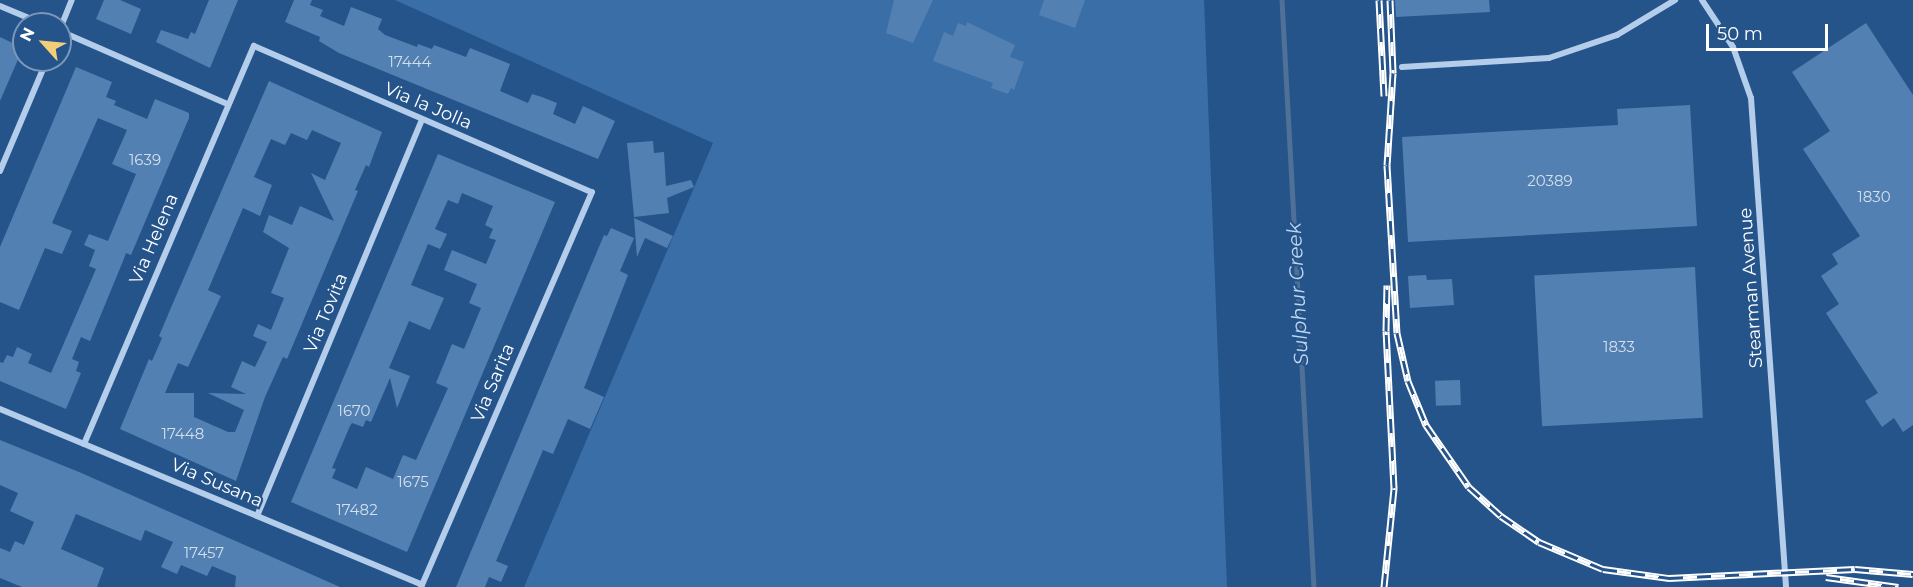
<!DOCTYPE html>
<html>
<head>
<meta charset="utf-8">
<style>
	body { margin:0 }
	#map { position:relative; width:1913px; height:587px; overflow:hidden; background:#25548b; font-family:Montserrat,sans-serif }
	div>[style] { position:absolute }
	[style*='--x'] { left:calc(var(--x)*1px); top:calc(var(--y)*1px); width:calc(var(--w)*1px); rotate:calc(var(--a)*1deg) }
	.green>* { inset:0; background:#3a6ea7 }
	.stream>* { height:4.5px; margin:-2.25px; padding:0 2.25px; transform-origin:2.25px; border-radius:2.25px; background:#4f7197 }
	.building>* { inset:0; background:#5280b3; transform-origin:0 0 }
	.street>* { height:6px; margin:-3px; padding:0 3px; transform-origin:3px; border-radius:3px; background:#b3cdea }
	.rail>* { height:7px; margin-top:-3.5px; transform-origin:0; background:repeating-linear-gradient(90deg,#25548b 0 14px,#fff 0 28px); box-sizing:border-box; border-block:2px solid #fff }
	span { translate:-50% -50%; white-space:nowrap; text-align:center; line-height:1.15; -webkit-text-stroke:4.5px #25548b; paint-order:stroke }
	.number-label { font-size:15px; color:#d4dfec }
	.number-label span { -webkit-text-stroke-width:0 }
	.street-label { font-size:18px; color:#fff }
	.water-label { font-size:20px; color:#bfd7f1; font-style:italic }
	.north { position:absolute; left:12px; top:12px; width:60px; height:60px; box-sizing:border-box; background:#25548b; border:2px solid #7c98b9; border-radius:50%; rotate:297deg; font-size:16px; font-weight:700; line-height:24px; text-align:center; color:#fff }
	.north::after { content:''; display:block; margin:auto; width:21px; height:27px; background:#f3cd78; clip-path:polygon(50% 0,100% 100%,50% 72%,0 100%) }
	.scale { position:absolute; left:1706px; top:24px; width:122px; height:27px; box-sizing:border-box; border:3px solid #fff; border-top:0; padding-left:8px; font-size:18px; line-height:21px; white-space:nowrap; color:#fff; -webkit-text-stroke:4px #25548b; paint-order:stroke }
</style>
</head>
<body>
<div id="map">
	<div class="green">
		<i style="clip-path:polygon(395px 0,1204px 0,1227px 587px,524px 587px,713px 143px)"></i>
	</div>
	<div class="stream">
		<i style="--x:1282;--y:0;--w:588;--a:86.88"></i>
	</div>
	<div class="building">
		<i style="clip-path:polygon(104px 0,120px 0,141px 9px,131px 34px,96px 19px)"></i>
		<i style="clip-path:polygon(209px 0,238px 0,210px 68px,156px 42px,161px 30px,188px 39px,191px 32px,195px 34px)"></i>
		<i style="clip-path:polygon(294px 0,312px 0,310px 5px,323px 10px,320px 16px,344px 26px,351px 7px,382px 19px,378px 29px,385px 35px,417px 47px,418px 44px,432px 49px,434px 45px,466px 57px,470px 48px,510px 64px,500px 91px,528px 103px,532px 94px,542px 97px,557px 103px,553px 114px,575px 124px,583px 106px,615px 121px,598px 159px,339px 53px,319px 41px,320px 37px,285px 22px)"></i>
		<i style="clip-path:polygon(894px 0,933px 0,913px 43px,886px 33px)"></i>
		<i style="clip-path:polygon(1044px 0,1085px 0,1075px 28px,1039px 15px)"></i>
		<i style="clip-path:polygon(1395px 0,1489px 0,1490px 12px,1396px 17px)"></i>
		<i style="clip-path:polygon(967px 22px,1015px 45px,1010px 57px,1024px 62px,1014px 90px,1011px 88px,1008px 94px,991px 88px,993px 83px,933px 61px,944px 32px,953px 36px,958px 23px,966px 26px)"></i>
		<i style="clip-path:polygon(1866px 23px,1913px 95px,1913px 425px,1903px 432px,1894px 418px,1882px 427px,1865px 401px,1878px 393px,1826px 313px,1839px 304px,1821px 276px,1838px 264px,1832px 254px,1860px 236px,1803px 149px,1830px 131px,1792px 72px)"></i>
		<i style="clip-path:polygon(0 37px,23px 48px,0 101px)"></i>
		<i style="clip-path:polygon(76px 67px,112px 82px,106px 97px,116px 101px,114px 105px,147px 119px,155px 99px,189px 113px,189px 118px,131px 255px,126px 253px,123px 261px,90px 341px,81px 337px,72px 359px,79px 362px,76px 371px,81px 373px,66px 409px,0 381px,0 362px,3px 363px,7px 355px,13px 357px,17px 347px,32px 354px,28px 363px,51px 373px,96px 269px,89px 266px,95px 250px,84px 245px,89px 234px,108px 241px,136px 174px,112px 164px,127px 130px,98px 118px,52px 223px,72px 231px,62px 254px,45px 248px,19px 310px,0 302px,0 247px)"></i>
		<i style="clip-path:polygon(evenodd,269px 81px,382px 132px,369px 167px,366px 165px,355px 190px,358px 191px,287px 359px,283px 357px,265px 397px,236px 481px,120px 429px,149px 359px,152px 361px,162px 338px,159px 336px,170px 310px,269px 81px,312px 130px,341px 143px,325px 180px,311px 173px,334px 221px,300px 206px,292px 225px,269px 215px,263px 232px,289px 248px,271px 293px,284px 298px,271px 330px,258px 324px,253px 336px,267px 342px,255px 367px,242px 361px,234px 380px,231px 387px,246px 394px,208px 393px,244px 410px,235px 432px,228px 432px,194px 417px,194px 393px,165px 393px,178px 363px,188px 367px,221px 296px,208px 290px,243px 208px,260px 216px,272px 185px,254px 177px,271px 139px,285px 145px,291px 133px,307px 140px,312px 130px)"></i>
		<i style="clip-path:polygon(1690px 105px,1697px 226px,1408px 242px,1402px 137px,1618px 125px,1617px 109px)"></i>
		<i style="clip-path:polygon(653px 141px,654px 153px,664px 152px,666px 186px,691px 180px,694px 187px,667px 198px,669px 213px,634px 217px,627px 143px)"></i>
		<i style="clip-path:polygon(evenodd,438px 154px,555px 202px,407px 552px,291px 502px,438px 154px,462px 193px,493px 206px,485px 225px,493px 229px,489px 238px,496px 240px,486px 264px,452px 250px,444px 270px,477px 284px,469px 303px,481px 308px,464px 349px,452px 344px,436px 383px,448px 388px,416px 460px,403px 455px,393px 479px,366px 467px,357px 489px,332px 478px,336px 469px,332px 468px,350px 426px,352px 423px,363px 427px,366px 420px,371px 422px,390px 378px,397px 408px,410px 376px,389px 368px,409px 321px,430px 330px,444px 298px,411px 285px,428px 244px,440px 249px,447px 234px,435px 229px,448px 200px,458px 204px,462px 193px)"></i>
		<i style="clip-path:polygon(634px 218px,673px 236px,667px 248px,645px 238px,637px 257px)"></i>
		<i style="clip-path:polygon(611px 228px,634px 238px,620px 271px,628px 275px,584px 388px,604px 397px,590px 429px,568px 419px,553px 454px,543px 450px,496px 561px,508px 566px,501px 582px,489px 577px,485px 587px,456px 587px,604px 235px,607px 236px)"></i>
		<i style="left:1695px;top:267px;width:151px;height:161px;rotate:87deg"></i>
		<i style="clip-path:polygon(1426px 275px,1427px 280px,1452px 279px,1454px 305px,1410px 308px,1408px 276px)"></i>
		<i style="left:1460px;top:380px;width:25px;height:25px;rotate:88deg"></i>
		<i style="clip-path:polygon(0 440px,79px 472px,340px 587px,235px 587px,236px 576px,212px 566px,207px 576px,181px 565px,177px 574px,161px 567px,173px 542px,145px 530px,141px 541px,76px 514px,61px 549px,104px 568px,97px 587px,22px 587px,0 578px,0 548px,10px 552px,15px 541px,24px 545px,34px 522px,10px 511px,18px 493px,0 485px)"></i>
	</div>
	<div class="street">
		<i style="--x:1702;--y:0;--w:56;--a:56.6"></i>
		<i style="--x:1733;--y:47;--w:54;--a:70.6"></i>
		<i style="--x:1751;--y:98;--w:490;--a:85.9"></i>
		<i style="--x:0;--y:6;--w:47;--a:22.7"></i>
		<i style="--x:60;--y:29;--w:31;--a:-68"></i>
		<i style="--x:60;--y:31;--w:182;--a:23.6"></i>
		<i style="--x:1402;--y:67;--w:147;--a:-3.5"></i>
		<i style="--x:1549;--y:58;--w:72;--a:-18.7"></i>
		<i style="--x:1617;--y:35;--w:68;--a:-31.1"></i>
		<i style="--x:0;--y:171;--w:121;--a:-67.1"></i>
		<i style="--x:0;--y:409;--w:457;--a:22.6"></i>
		<i style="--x:84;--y:444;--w:433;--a:-66.9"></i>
		<i style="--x:254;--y:46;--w:368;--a:23.4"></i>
		<i style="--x:592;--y:192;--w:430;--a:113.4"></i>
		<i style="--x:257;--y:516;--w:429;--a:-67.4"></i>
	</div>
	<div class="rail">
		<i style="--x:1379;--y:0;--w:96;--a:87"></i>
		<i style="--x:1390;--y:0;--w:73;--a:87.6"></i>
		<i style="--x:1393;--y:73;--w:92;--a:93.7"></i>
		<i style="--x:1387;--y:165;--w:168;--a:86.6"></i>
		<i style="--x:1397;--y:333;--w:49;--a:77.1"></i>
		<i style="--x:1408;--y:381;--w:48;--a:67.8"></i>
		<i style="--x:1426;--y:425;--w:75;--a:55.3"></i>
		<i style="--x:1469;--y:487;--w:43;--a:42.2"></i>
		<i style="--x:1501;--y:516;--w:46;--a:34.4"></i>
		<i style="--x:1539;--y:542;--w:69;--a:22.9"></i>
		<i style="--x:1603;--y:569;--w:67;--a:7.8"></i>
		<i style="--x:1669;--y:578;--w:186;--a:-2.8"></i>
		<i style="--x:1855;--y:569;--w:58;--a:4.9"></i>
		<i style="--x:1826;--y:577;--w:73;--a:7.9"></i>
		<i style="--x:1384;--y:587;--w:100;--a:-84.2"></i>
		<i style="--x:1394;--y:488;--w:157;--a:-92.9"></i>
		<i style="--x:1386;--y:331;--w:46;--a:-88.8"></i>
	</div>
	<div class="number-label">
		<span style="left:410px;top:62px">17444</span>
		<span style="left:145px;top:160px">1639</span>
		<span style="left:1550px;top:181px">20389</span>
		<span style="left:1874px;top:197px">1830</span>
		<span style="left:1619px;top:347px">1833</span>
		<span style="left:354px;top:411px">1670</span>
		<span style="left:183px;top:434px">17448</span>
		<span style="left:413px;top:482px">1675</span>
		<span style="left:357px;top:510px">17482</span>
		<span style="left:204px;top:553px">17457</span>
	</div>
	<div class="street-label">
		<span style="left:428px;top:106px;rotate:23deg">Via la Jolla</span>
		<span style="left:154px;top:239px;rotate:-67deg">Via Helena</span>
		<span style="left:1751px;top:288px;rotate:-94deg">Stearman Avenue</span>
		<span style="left:326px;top:313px;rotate:-67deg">Via Tovita</span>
		<span style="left:493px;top:383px;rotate:-67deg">Via Sarita</span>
		<span style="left:217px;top:483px;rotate:23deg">Via Susana</span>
	</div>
	<div class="water-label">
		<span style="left:1298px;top:294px;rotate:-93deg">Sulphur Creek</span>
	</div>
	<div class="north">N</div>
	<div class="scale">50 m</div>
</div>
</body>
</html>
